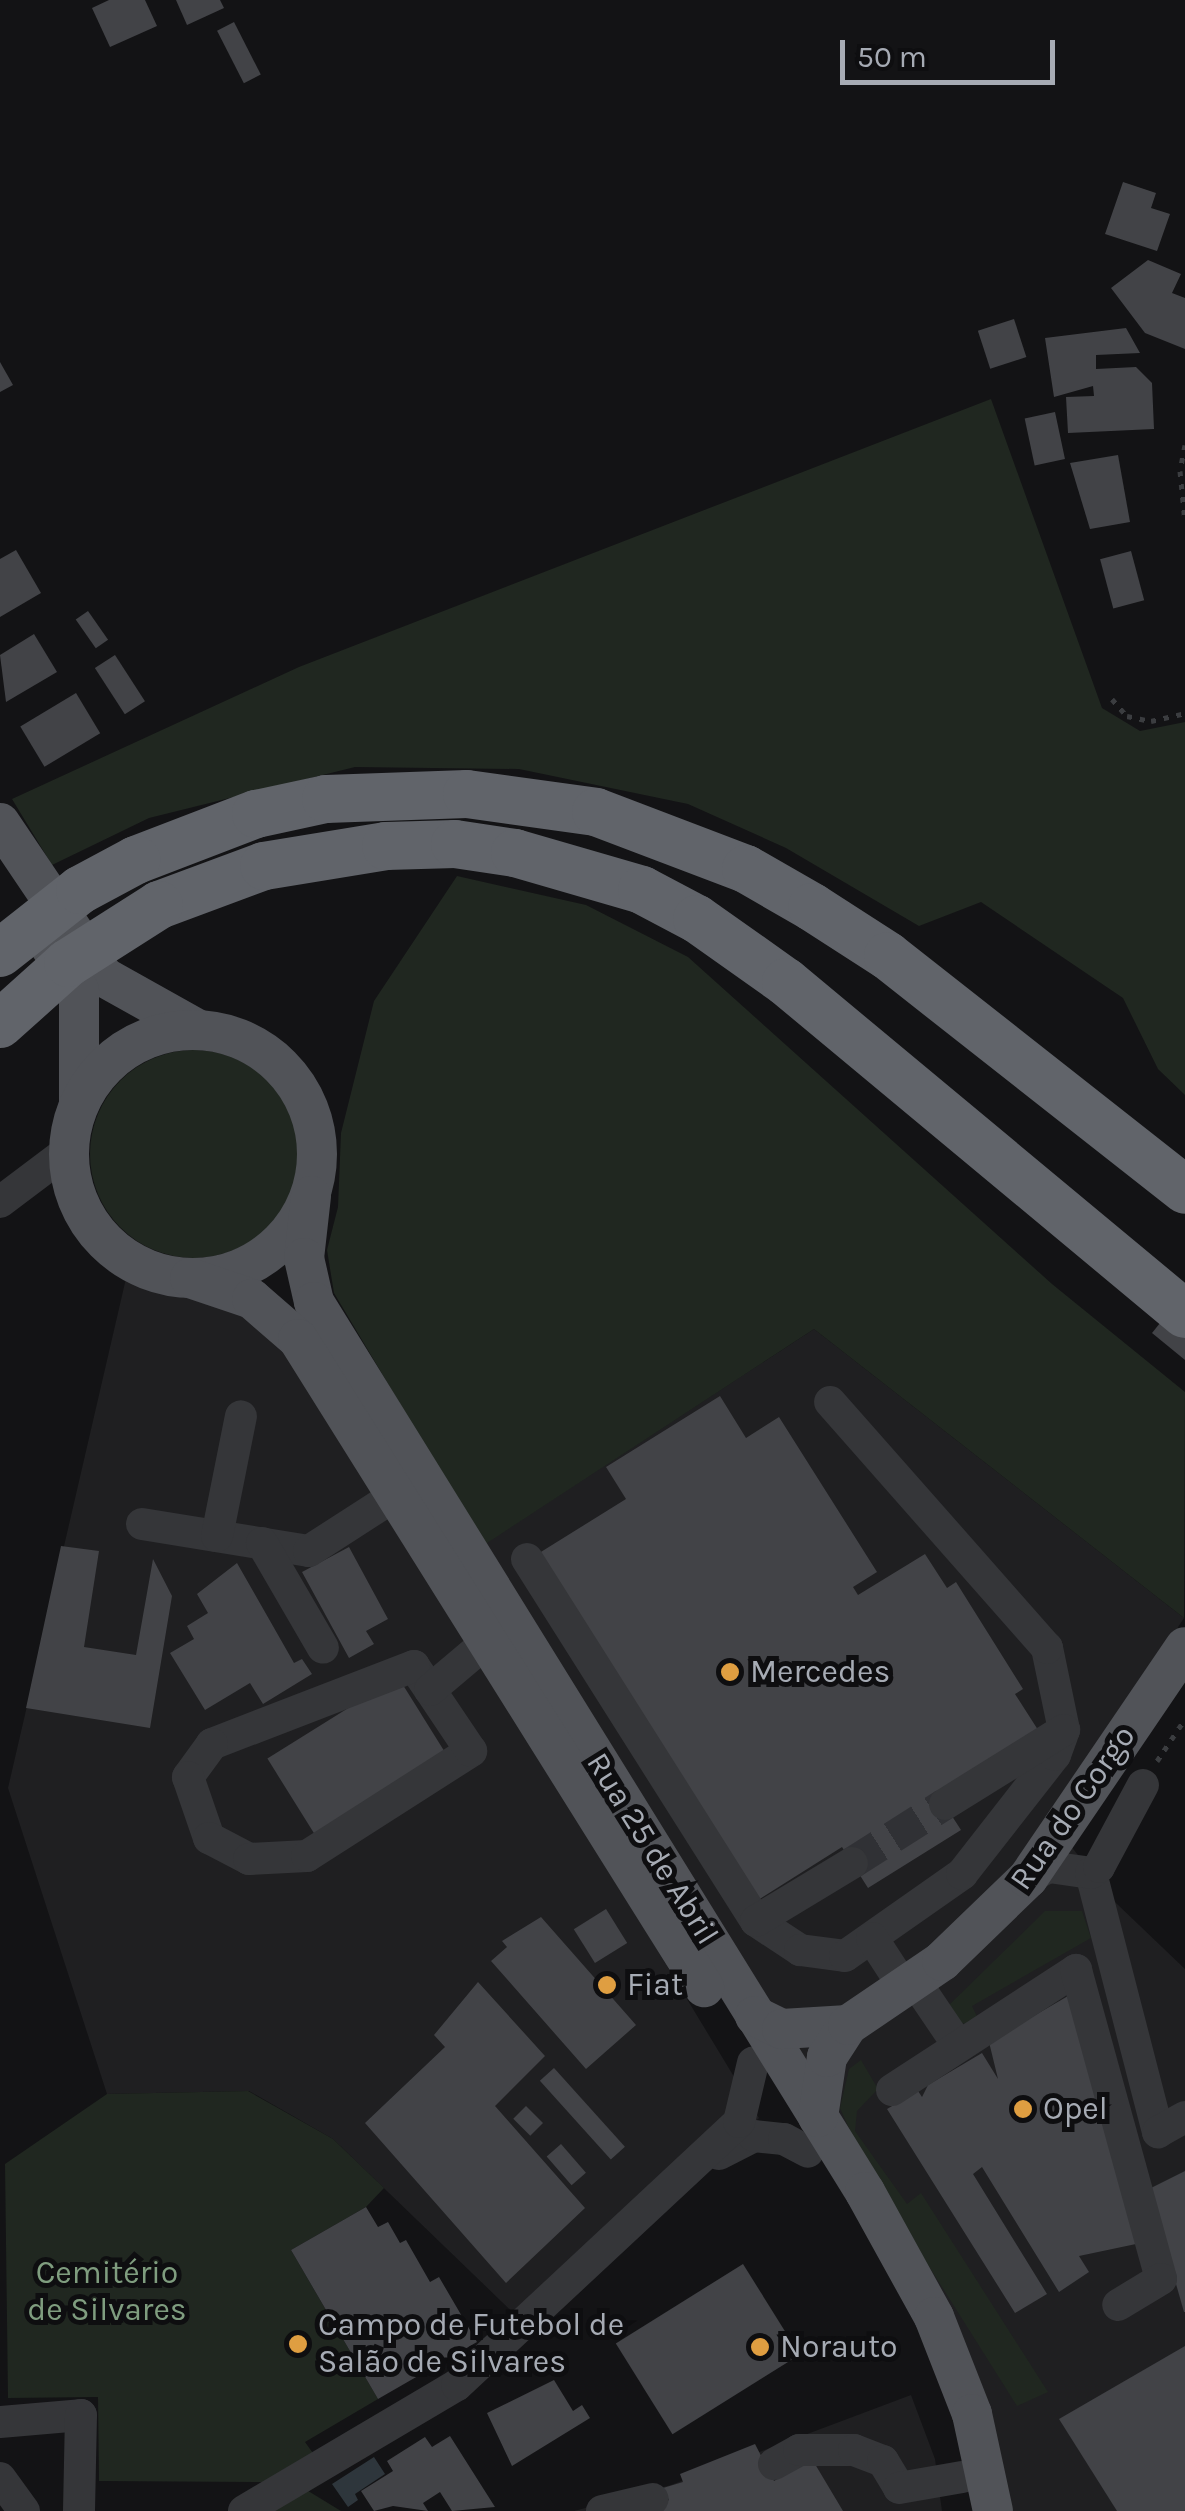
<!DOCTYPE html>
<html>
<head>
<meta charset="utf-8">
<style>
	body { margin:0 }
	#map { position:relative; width:1185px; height:2511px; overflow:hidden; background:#131315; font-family:Karla,sans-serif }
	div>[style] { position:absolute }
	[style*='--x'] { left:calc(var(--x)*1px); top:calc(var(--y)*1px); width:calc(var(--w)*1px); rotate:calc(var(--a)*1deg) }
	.built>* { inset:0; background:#1f1f21 }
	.green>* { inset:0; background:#202720 }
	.round { border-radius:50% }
	.water>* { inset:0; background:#2e363c }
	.building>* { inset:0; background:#424347; transform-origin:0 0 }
	.minor-tunnel>* { height:32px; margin-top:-16px; transform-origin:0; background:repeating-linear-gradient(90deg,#303135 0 32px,transparent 0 48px) }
	.path>* { height:5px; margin-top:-2.5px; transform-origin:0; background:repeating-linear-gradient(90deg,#3b3d40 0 5px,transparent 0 13px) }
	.minor>* { height:32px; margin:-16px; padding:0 16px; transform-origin:16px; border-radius:16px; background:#353639 }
	.major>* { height:40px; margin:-20px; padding:0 20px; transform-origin:20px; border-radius:20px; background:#515358 }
	.major>.ring { margin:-20px; padding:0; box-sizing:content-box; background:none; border:40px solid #515358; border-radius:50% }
	.highway>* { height:48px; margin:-24px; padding:0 24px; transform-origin:24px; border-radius:24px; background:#61646a }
	.highway-bridge>* { height:48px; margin:-24px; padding:0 24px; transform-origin:24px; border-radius:24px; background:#61646a }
	.dots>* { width:28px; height:28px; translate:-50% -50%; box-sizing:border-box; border:5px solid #0e0e10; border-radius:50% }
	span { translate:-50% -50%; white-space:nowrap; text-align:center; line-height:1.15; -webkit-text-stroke:10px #0e0e10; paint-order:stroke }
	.poi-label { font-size:32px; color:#a6abb4 }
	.left { translate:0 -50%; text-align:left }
	.street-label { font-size:32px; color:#a6abb4 }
	.park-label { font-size:32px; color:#7f9d7f }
	.scale { position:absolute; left:840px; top:40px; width:215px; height:45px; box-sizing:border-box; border:5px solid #a6abb4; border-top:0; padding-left:12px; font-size:30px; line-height:35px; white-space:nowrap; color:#a6abb4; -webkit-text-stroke:8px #0e0e10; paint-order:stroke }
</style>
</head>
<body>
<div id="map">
	<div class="built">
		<i style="clip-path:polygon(127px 1274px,246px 1307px,293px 1348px,759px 2118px,530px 2329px,333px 2139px,249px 2091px,107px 2094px,8px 1788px)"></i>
		<i style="clip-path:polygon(814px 1329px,1184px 1618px,1051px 1821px,1116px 1903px,1185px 1969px,1185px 2511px,1013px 2511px,947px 2327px,472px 1552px)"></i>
		<i style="clip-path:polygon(911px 2395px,935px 2459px,942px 2511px,574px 2511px,671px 2485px)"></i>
	</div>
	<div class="green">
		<i style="clip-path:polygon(991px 399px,1102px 708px,1140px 731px,1185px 722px,1185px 1095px,1158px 1069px,1123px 998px,981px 902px,919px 926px,786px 848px,688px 804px,519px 769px,355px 767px,149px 818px,52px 865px,12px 799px,299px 667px)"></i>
		<i style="clip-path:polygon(457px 876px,586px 905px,688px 957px,1052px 1284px,1185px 1392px,1184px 1618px,814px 1329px,484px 1545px,334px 1293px,327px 1250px,338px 1207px,341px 1133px,374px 1001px)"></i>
		<i class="round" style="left:90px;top:1050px;width:208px;height:208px"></i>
		<i style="clip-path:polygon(1045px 1911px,1082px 1911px,1091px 1938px,972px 2006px,981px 2025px,959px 2023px,948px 2006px)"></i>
		<i style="clip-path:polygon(861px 2060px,878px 2089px,857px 2111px,855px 2131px,907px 2204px,921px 2193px,1048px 2392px,1017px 2406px,867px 2168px,840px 2108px,849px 2069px)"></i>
		<i style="clip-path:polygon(248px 2091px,333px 2139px,384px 2188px,366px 2207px,291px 2250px,378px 2399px,305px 2442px,315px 2456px,264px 2482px,99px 2481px,98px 2397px,8px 2398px,5px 2164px,107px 2094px)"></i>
		<i style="clip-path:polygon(300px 2486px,341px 2511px,269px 2511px)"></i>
	</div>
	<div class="water">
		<i style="clip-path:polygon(374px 2457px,385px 2474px,355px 2494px,358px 2500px,348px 2507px,332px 2484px)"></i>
	</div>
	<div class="building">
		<i style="clip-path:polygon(109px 0,145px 0,157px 26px,110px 47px,92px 8px)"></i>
		<i style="clip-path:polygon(176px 0,220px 0,224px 8px,187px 25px)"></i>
		<i style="left:234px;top:22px;width:59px;height:19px;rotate:63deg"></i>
		<i style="clip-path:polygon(1123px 182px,1156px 193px,1151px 208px,1170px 214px,1157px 251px,1105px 234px)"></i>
		<i style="clip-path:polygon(1148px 260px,1181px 274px,1172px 293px,1185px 298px,1185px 349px,1145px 333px,1111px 288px)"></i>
		<i style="left:1014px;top:319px;width:40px;height:38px;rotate:72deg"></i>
		<i style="clip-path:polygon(1126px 328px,1140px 353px,1096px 355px,1096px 369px,1136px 367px,1152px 383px,1154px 429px,1068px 433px,1066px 397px,1094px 396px,1093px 386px,1054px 397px,1045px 338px)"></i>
		<i style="clip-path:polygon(0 362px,13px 385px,0 392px)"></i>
		<i style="left:1055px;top:412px;width:48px;height:31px;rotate:78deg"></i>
		<i style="clip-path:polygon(1118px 455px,1130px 522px,1090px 529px,1070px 463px)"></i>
		<i style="clip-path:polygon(16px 550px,41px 593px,0 617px,0 559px)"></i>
		<i style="left:1131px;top:551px;width:51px;height:32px;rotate:75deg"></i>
		<i style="left:88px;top:611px;width:35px;height:15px;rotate:55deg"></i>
		<i style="clip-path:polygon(34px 634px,57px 672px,6px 702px,0 655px)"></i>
		<i style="left:115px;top:655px;width:55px;height:24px;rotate:57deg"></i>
		<i style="left:76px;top:693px;width:47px;height:65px;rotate:59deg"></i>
		<i style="clip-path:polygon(1185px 1292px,1185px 1360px,1152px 1333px)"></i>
		<i style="clip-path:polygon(720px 1396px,746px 1438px,779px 1417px,877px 1572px,853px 1587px,858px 1595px,925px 1554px,947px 1588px,956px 1582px,1023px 1689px,1015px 1694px,1040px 1733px,939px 1796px,961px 1830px,868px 1888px,842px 1847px,755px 1902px,536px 1555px,626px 1499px,606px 1467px)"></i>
		<i style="clip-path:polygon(61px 1546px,99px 1551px,84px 1647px,136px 1655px,153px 1559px,172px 1596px,150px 1728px,26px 1708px)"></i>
		<i style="clip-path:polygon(349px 1547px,388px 1619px,366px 1631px,374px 1644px,349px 1658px,302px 1572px)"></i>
		<i style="clip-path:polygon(237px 1563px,294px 1663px,302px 1659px,312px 1674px,263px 1704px,250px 1683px,205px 1710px,170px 1653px,194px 1639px,187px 1626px,208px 1613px,197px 1594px)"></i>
		<i style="left:398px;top:1677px;width:91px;height:154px;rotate:58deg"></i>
		<i style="left:606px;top:1909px;width:40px;height:38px;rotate:58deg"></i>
		<i style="clip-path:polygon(541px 1917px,636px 2025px,586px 2069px,491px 1961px,507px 1947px,502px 1941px)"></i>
		<i style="clip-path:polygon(478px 1982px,545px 2056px,495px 2106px,585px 2208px,506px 2283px,365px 2123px,445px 2047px,434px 2035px)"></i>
		<i style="clip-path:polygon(1068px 1996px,1136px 2244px,1079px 2256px,1089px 2272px,1059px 2292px,982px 2167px,973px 2174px,1047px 2294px,1015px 2313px,887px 2109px,918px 2091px,922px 2097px,928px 2085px,982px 2053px,998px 2079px,989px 2042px)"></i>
		<i style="left:554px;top:2068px;width:106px;height:19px;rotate:48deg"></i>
		<i style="left:526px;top:2106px;width:24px;height:18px;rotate:45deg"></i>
		<i style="left:561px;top:2144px;width:38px;height:19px;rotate:49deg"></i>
		<i style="clip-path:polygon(1185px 2171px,1185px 2312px,1184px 2312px,1149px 2189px)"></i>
		<i style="clip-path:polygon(366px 2207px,378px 2227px,388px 2222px,400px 2243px,406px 2240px,430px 2282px,439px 2277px,477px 2342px,378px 2399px,291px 2250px)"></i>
		<i style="left:743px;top:2264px;width:107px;height:150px;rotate:58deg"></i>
		<i style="clip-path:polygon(1185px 2346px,1185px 2511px,1117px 2511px,1059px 2419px)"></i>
		<i style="clip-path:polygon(554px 2380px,573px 2411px,582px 2405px,590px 2418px,512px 2466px,487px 2413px)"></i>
		<i style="clip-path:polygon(450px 2436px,495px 2507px,452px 2511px,440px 2492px,423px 2503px,428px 2511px,393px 2506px,374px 2511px,361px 2491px,393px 2471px,387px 2461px,425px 2437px,432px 2447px)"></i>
		<i style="clip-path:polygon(755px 2444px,774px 2481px,812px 2459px,843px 2511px,648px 2511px,669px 2500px,663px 2488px,683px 2482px,680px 2474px)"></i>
	</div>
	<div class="minor-tunnel">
		<i style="--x:852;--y:1863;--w:110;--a:-32.4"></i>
	</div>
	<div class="path">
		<i style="--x:1185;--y:445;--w:26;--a:101"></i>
		<i style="--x:1180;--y:471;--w:51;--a:84.4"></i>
		<i style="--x:1112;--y:699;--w:23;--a:49"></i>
		<i style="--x:1127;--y:716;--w:25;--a:12"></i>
		<i style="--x:1151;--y:721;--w:35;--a:-13"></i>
		<i style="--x:1157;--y:1761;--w:50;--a:-56.3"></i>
	</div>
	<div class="minor">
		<i style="--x:0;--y:1202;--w:86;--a:-37"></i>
		<i style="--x:142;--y:1524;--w:169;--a:9.2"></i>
		<i style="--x:309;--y:1551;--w:103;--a:-32.8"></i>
		<i style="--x:217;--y:1536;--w:122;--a:-78.7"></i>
		<i style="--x:262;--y:1543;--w:121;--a:59.8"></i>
		<i style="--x:527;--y:1559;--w:428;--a:57.7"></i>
		<i style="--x:756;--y:1921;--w:53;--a:33.4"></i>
		<i style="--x:800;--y:1950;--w:45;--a:7.6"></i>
		<i style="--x:845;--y:1956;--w:143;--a:-35"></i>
		<i style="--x:962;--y:1874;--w:151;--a:-52"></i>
		<i style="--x:1055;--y:1755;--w:27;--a:-70"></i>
		<i style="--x:1064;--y:1730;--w:84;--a:-101.7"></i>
		<i style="--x:1047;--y:1648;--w:328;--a:-131.4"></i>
		<i style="--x:430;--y:1690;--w:29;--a:-124"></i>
		<i style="--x:414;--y:1666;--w:217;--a:158.9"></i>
		<i style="--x:212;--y:1744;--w:41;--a:126"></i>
		<i style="--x:188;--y:1777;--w:65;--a:71"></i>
		<i style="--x:209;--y:1838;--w:45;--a:27.7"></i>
		<i style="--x:249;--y:1859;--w:58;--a:-3"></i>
		<i style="--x:307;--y:1856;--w:195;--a:-32.6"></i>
		<i style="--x:471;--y:1751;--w:73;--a:-123.9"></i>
		<i style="--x:430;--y:1690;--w:76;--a:-40.2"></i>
		<i style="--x:945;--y:1804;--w:140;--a:-31.9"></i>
		<i style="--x:1091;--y:1873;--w:268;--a:75.5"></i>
		<i style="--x:1158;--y:2132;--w:31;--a:-29"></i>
		<i style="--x:1028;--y:1878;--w:24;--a:-28"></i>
		<i style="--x:1049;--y:1867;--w:42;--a:8.1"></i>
		<i style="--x:1091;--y:1873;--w:10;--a:-37"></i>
		<i style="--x:1099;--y:1867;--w:93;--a:-61.8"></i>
		<i style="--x:756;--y:1921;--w:112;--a:-31.1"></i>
		<i style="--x:872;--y:1938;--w:59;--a:56.9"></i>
		<i style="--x:914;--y:1980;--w:78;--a:55.9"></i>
		<i style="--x:892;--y:2090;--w:220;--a:-33.1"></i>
		<i style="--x:1076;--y:1970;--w:320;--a:74.6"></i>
		<i style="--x:1161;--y:2279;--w:50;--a:148.8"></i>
		<i style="--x:719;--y:2154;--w:39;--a:-27"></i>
		<i style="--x:754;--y:2136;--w:30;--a:6"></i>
		<i style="--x:784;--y:2139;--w:27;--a:28"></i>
		<i style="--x:0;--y:2422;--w:81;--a:-4.9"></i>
		<i style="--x:81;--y:2415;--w:96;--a:91.2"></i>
		<i style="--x:774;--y:2464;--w:29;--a:-29"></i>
		<i style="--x:799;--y:2450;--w:55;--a:0"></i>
		<i style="--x:854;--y:2450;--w:31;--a:21"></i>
		<i style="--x:883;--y:2461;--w:31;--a:59"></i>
		<i style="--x:899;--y:2488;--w:64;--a:-9.9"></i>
		<i style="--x:0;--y:2478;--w:41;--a:54"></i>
		<i style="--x:244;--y:2511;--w:247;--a:-30.6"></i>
		<i style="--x:457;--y:2385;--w:386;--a:-43"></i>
		<i style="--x:739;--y:2122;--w:61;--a:-76.7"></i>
		<i style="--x:602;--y:2511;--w:52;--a:-13.2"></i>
	</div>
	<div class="major">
		<i style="--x:0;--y:823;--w:186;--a:56"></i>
		<i style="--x:104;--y:977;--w:107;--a:29.2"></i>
		<i style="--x:50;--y:946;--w:53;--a:56.6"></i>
		<i style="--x:79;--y:990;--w:113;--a:90"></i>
		<i class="ring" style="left:69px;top:1030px;width:208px;height:208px"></i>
		<i style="--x:311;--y:1196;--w:62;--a:96.4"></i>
		<i style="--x:304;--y:1258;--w:45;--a:77.2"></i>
		<i style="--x:314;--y:1302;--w:1047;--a:58.24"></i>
		<i style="--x:865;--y:2192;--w:143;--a:61.1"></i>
		<i style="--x:934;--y:2317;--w:104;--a:68.6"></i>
		<i style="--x:972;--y:2414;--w:99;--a:77.8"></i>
		<i style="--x:190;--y:1278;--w:65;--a:18.7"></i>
		<i style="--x:252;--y:1299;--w:61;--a:41"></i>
		<i style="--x:298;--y:1339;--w:765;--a:57.93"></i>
		<i style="--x:755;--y:2016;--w:30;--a:26"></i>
		<i style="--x:782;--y:2029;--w:66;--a:-3.5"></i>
		<i style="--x:818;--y:2117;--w:61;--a:-81.5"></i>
		<i style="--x:827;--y:2057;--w:38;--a:-57"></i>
		<i style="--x:848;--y:2025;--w:114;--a:-34.2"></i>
		<i style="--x:942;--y:1961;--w:120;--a:-44"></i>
		<i style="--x:1028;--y:1878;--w:279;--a:-55.8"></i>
	</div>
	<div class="highway">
		<i style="--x:136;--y:860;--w:129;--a:-21"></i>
		<i style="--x:256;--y:814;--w:72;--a:-12.1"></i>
		<i style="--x:326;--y:799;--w:141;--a:-2"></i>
		<i style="--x:467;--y:794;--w:130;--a:7.9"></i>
		<i style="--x:596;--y:812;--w:160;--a:20.8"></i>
		<i style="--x:746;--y:869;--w:76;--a:29.9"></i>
		<i style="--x:812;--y:907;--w:90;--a:32.8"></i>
		<i style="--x:888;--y:956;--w:378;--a:38.2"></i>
		<i style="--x:159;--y:905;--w:112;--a:-20.4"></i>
		<i style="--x:264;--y:866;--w:124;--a:-9.3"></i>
		<i style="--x:386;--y:846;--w:69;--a:-1.7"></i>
		<i style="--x:455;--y:844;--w:61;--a:8.5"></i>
		<i style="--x:515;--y:853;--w:132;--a:16.2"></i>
		<i style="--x:642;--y:890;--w:62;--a:27.8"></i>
		<i style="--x:697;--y:919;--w:109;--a:35.3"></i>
		<i style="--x:786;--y:982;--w:519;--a:39.76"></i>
	</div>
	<div class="highway-bridge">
		<i style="--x:0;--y:953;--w:102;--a:-38.2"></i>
		<i style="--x:80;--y:890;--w:64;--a:-28.2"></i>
		<i style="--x:0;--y:1024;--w:91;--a:-41.9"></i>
		<i style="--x:68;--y:963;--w:108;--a:-32.5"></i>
	</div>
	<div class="dots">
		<i style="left:730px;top:1672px;background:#df9e41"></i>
		<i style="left:607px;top:1985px;background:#df9e41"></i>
		<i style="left:1023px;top:2109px;background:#df9e41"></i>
		<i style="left:298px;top:2344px;background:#df9e41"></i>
		<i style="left:760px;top:2347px;background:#df9e41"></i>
	</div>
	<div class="poi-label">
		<span class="left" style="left:750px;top:1672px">Mercedes</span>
		<span class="left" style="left:627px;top:1985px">Fiat</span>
		<span class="left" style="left:1043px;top:2109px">Opel</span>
		<span class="left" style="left:318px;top:2344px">Campo de Futebol de<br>Salão de Silvares</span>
		<span class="left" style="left:780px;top:2347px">Norauto</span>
	</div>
	<div class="street-label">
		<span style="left:1073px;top:1808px;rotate:-55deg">Rua do Corgo</span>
		<span style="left:652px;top:1849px;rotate:58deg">Rua 25 de Abril</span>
	</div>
	<div class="park-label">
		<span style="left:107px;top:2292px">Cemitério<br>de Silvares</span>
	</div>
	<div class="scale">50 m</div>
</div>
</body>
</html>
